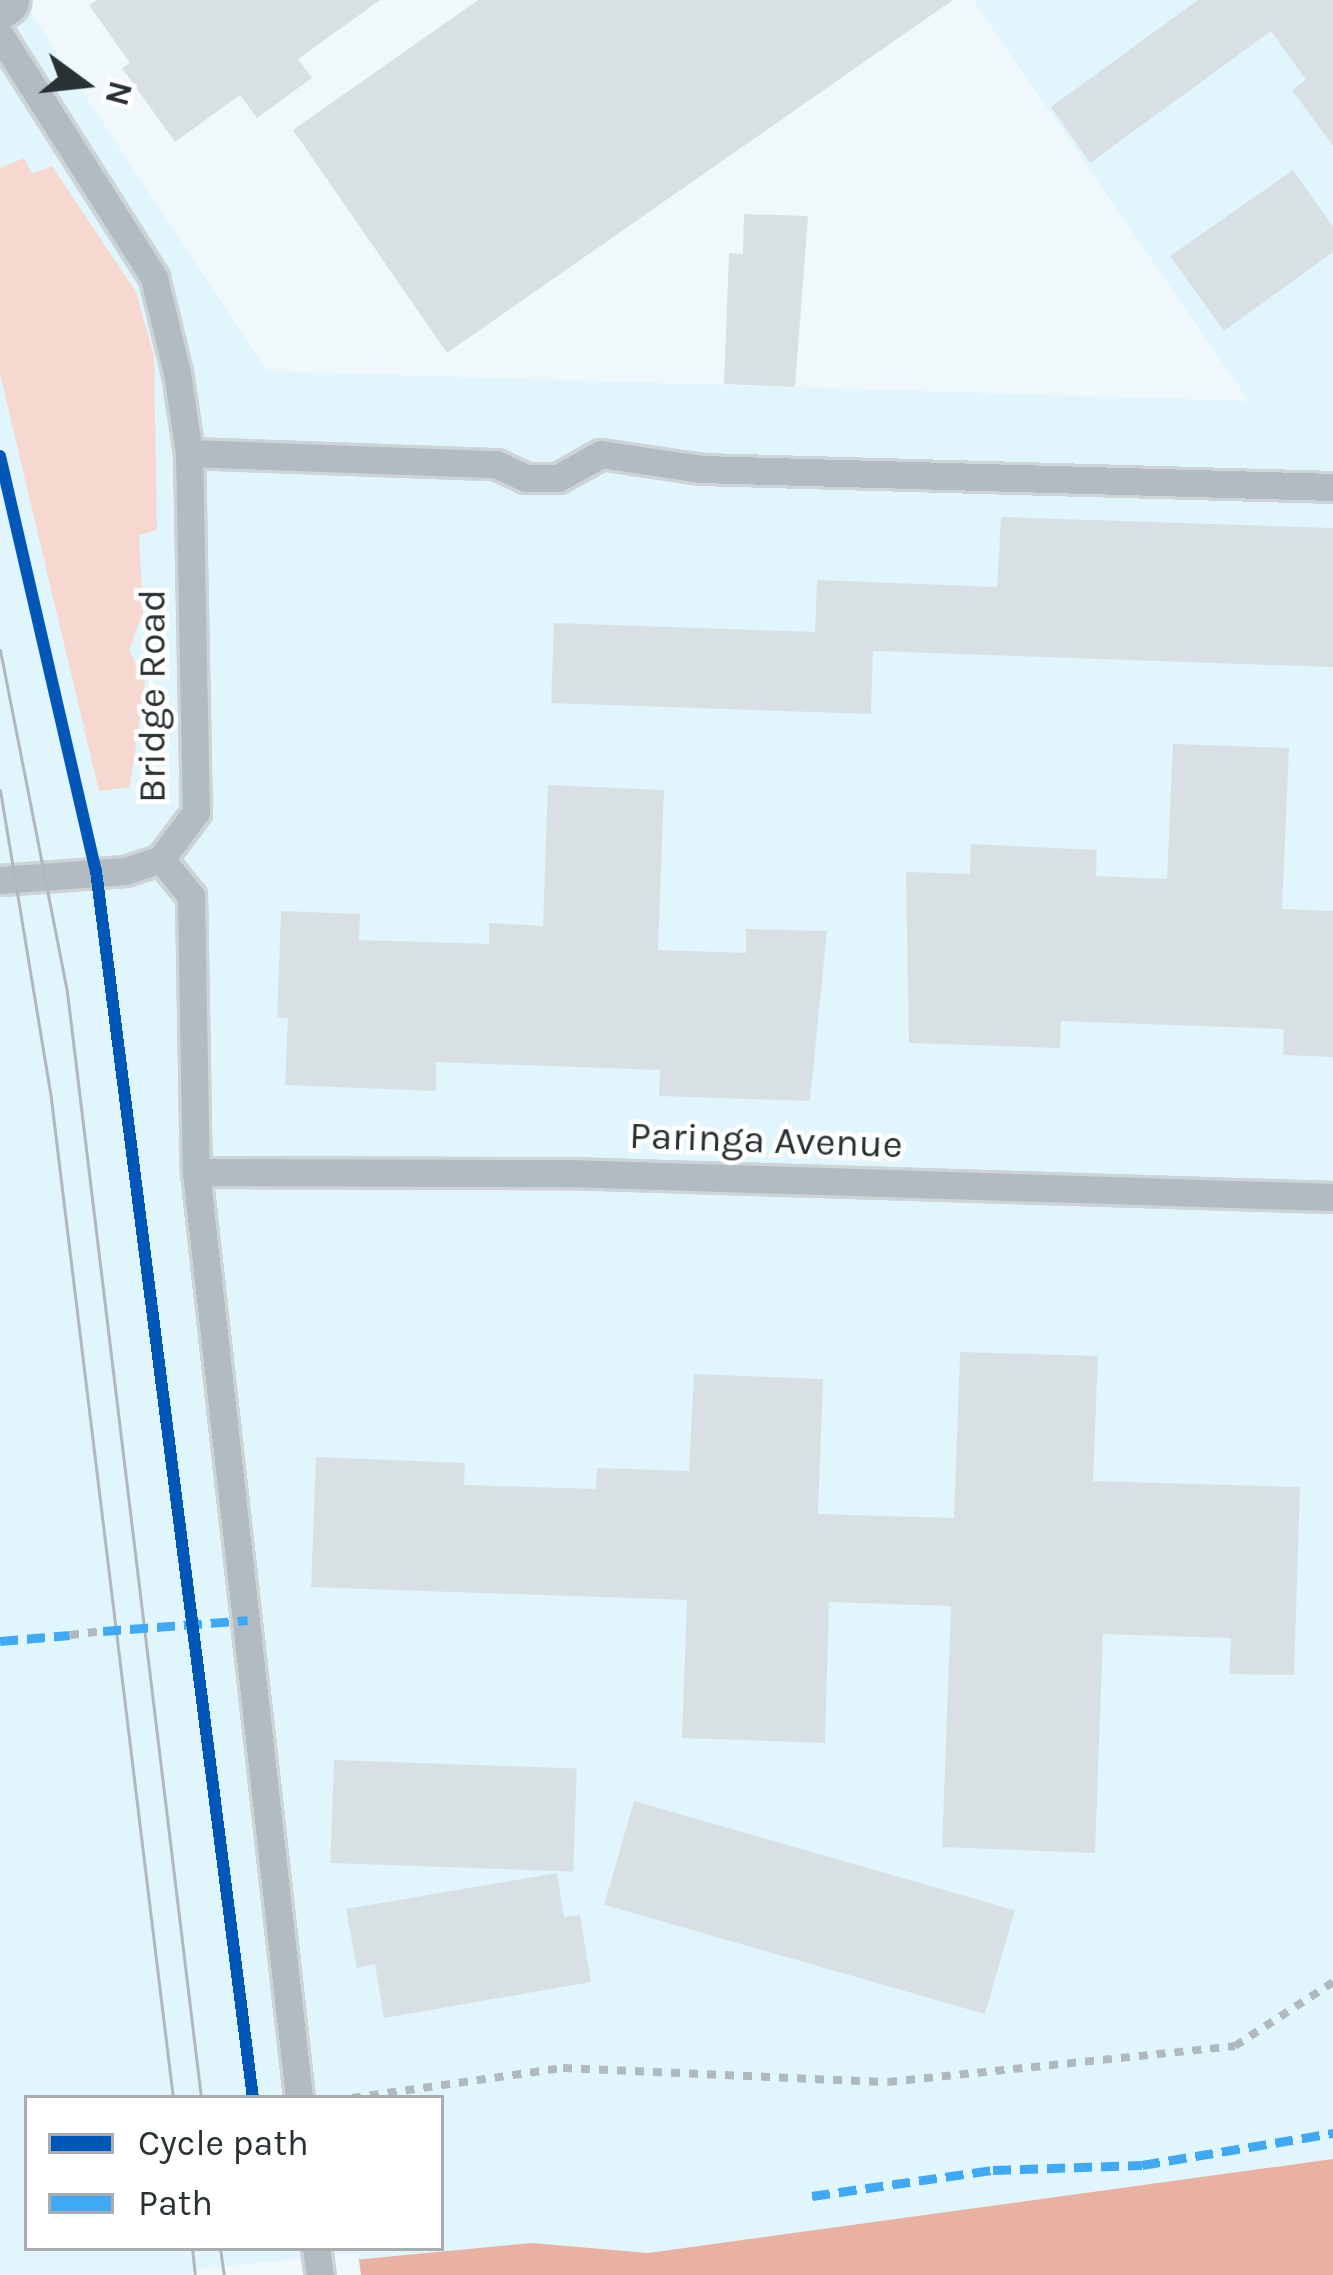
<!DOCTYPE html>
<html>
<head>
<meta charset="utf-8">
<style>
	body { margin:0 }
	#map { position:relative; width:1333px; height:2275px; overflow:hidden; background:#f1f8fb; font-family:Karla,sans-serif }
	div>[style] { position:absolute }
	[style*='--x'] { left:calc(var(--x)*1px); top:calc(var(--y)*1px); width:calc(var(--w)*1px); rotate:calc(var(--a)*1deg) }
	.built>* { inset:0; background:#e0f5fc }
	.green>* { inset:0; background:#f6d8d0 }
	.water>* { inset:0; background:#e9b1a2 }
	.pier>* { inset:0; background:#f1f8fb }
	.building>* { inset:0; background:#d9e0e3; transform-origin:0 0 }
	.path>* { height:8px; margin-top:-4px; transform-origin:0; background:repeating-linear-gradient(90deg,#b0b9bd 0 9px,transparent 0 18px) }
	.roads { filter:drop-shadow(3px 0 #ced3d6) drop-shadow(-3px 0 #ced3d6) drop-shadow(0 3px #ced3d6) drop-shadow(0 -3px #ced3d6) }
	.lane>* { height:27px; margin:-13.5px; padding:0 13.5px; transform-origin:13.5px; border-radius:13.5px; background:#b0bcc1 }
	.street>* { height:51px; margin:-25.5px; padding:0 25.5px; transform-origin:25.5px; border-radius:25.5px; background:#b0bcc1 }
	.tram>* { height:3px; margin:-1.5px; padding:0 1.5px; transform-origin:1.5px; border-radius:1.5px; background:#b0b8bb }
	.quiet>* { height:9px; margin-top:-4.5px; transform-origin:0; background:repeating-linear-gradient(90deg,#3fa9f5 0 18px,transparent 0 27px) }
	.cycleway>* { height:12px; margin:-6px; padding:0 6px; transform-origin:6px; border-radius:6px; background:#0057b8 }
	span { translate:-50% -50%; white-space:nowrap; text-align:center; line-height:1.15; -webkit-text-stroke:9px #fff; paint-order:stroke }
	.street-label { font-size:39px; color:#283134 }
	.legend { position:absolute; left:24px; top:2095px; width:420px; height:156px; box-sizing:border-box; background:#fff; border:3px solid #a9adae; margin:0; padding:15px 21px; list-style:none; font-size:36px; color:#283134 }
	.legend li { display:flex; align-items:center; gap:24px; height:60px }
	.legend b { width:60px; border:3px solid #a9adae }
	.north { position:absolute; left:24px; top:24px; width:120px; height:120px; -webkit-text-stroke:9px #fff; paint-order:stroke; rotate:105deg; font-size:33px; font-weight:700; line-height:48px; text-align:center; color:#283134 }
	.north::after { content:''; display:block; margin:auto; width:42px; height:54px; background:#283134; clip-path:polygon(50% 0,100% 100%,50% 72%,0 100%) }
</style>
</head>
<body>
<div id="map">
	<div class="built">
		<i style="clip-path:polygon(evenodd,22px 0,267px 371px,1249px 401px,973px 0,1333px 0,1333px 2159px,648px 2253px,532px 2243px,197px 2275px,0 2275px,0 11px,22px 0,27px 2098px,441px 2098px,441px 2248px,27px 2248px,27px 2098px)"></i>
	</div>
	<div class="green">
		<i style="clip-path:polygon(24px 158px,32px 174px,52px 166px,136px 292px,154px 356px,157px 530px,139px 535px,143px 613px,129px 650px,145px 682px,130px 787px,99px 791px,0 374px,0 168px)"></i>
	</div>
	<div class="water">
		<i style="clip-path:polygon(1333px 2159px,1333px 2275px,197px 2275px,532px 2243px,648px 2253px)"></i>
	</div>
	<div class="pier">
		<i style="clip-path:polygon(358px 2253px,361px 2275px,191px 2275px,196px 2269px)"></i>
	</div>
	<div class="building">
		<i style="clip-path:polygon(97px 0,380px 0,298px 59px,312px 78px,257px 118px,240px 95px,175px 142px,122px 68px,130px 63px,89px 5px)"></i>
		<i style="clip-path:polygon(478px 0,953px 0,447px 353px,293px 130px)"></i>
		<i style="clip-path:polygon(1198px 0,1333px 0,1333px 146px,1292px 90px,1306px 80px,1271px 31px,1090px 163px,1051px 107px)"></i>
		<i style="clip-path:polygon(1293px 170px,1333px 227px,1333px 252px,1224px 331px,1170px 256px)"></i>
		<i style="clip-path:polygon(744px 214px,808px 216px,795px 387px,724px 384px,729px 253px,743px 254px)"></i>
		<i style="clip-path:polygon(1001px 517px,1333px 528px,1333px 667px,873px 651px,871px 714px,551px 703px,554px 623px,815px 632px,817px 580px,997px 587px)"></i>
		<i style="clip-path:polygon(1173px 744px,1289px 748px,1282px 909px,1333px 911px,1333px 1057px,1283px 1055px,1284px 1029px,1061px 1021px,1060px 1048px,909px 1043px,906px 872px,970px 874px,971px 844px,1097px 850px,1096px 876px,1167px 879px)"></i>
		<i style="clip-path:polygon(548px 785px,664px 790px,658px 950px,746px 953px,746px 929px,827px 931px,810px 1101px,659px 1096px,660px 1070px,436px 1062px,436px 1091px,285px 1085px,288px 1018px,277px 1018px,281px 911px,360px 914px,359px 940px,489px 944px,489px 923px,543px 926px)"></i>
		<i style="clip-path:polygon(960px 1352px,1098px 1356px,1093px 1481px,1300px 1487px,1294px 1675px,1229px 1674px,1231px 1638px,1103px 1634px,1095px 1853px,942px 1847px,951px 1606px,829px 1602px,825px 1743px,682px 1738px,687px 1600px,311px 1587px,316px 1457px,465px 1463px,464px 1485px,596px 1489px,597px 1468px,689px 1471px,694px 1374px,823px 1379px,818px 1514px,954px 1518px)"></i>
		<i style="left:334px;top:1760px;width:243px;height:103px;rotate:2deg"></i>
		<i style="left:634px;top:1801px;width:396px;height:108px;rotate:16deg"></i>
		<i style="clip-path:polygon(557px 1873px,564px 1917px,580px 1915px,591px 1982px,384px 2018px,375px 1964px,357px 1968px,346px 1909px)"></i>
	</div>
	<div class="path">
		<i style="--x:70;--y:1635;--w:33;--a:-7"></i>
		<i style="--x:352;--y:2098;--w:213;--a:-8.1"></i>
		<i style="--x:563;--y:2068;--w:325;--a:2.5"></i>
		<i style="--x:888;--y:2082;--w:349;--a:-5.9"></i>
		<i style="--x:1235;--y:2046;--w:117;--a:-33.1"></i>
	</div>
	<div class="roads">
		<div class="lane">
			<i style="--x:0;--y:35;--w:288;--a:57.6"></i>
			<i style="--x:154;--y:278;--w:98;--a:76.4"></i>
			<i style="--x:177;--y:373;--w:81;--a:81.5"></i>
			<i style="--x:189;--y:453;--w:359;--a:88.9"></i>
			<i style="--x:196;--y:812;--w:59;--a:126.7"></i>
			<i style="--x:161;--y:859;--w:48;--a:51"></i>
			<i style="--x:191;--y:896;--w:276;--a:89"></i>
			<i style="--x:196;--y:1172;--w:932;--a:83.65"></i>
			<i style="--x:189;--y:453;--w:307;--a:2.1"></i>
			<i style="--x:496;--y:464;--w:33;--a:25"></i>
			<i style="--x:526;--y:478;--w:32;--a:0"></i>
			<i style="--x:558;--y:478;--w:49;--a:-29.2"></i>
			<i style="--x:601;--y:454;--w:101;--a:8.5"></i>
			<i style="--x:701;--y:469;--w:632;--a:1.63"></i>
			<i style="--x:0;--y:880;--w:125;--a:-4.1"></i>
			<i style="--x:125;--y:871;--w:38;--a:-18"></i>
			<i style="--x:196;--y:1172;--w:372;--a:0.2"></i>
			<i style="--x:568;--y:1173;--w:765;--a:1.8"></i>
			<i style="--x:316;--y:2248;--w:27;--a:82"></i>
		</div>
		<div class="street">
			<i style="--x:0;--y:2;--w:4;--a:-34"></i>
		</div>
	</div>
	<div class="tram">
		<i style="--x:0;--y:650;--w:349;--a:78.9"></i>
		<i style="--x:67;--y:992;--w:1114;--a:83.09"></i>
		<i style="--x:0;--y:790;--w:313;--a:80.6"></i>
		<i style="--x:51;--y:1099;--w:1006;--a:83.04"></i>
		<i style="--x:192;--y:2248;--w:27;--a:84"></i>
		<i style="--x:220;--y:2248;--w:27;--a:82"></i>
	</div>
	<div class="quiet">
		<i style="--x:103;--y:1631;--w:145;--a:-4.3"></i>
		<i style="--x:0;--y:1641;--w:70;--a:-4.9"></i>
		<i style="--x:812;--y:2196;--w:183;--a:-8.2"></i>
		<i style="--x:993;--y:2170;--w:149;--a:-1.9"></i>
		<i style="--x:1142;--y:2165;--w:194;--a:-9.5"></i>
	</div>
	<div class="cycleway">
		<i style="--x:0;--y:456;--w:426;--a:77"></i>
		<i style="--x:96;--y:871;--w:1237;--a:82.71"></i>
	</div>
	<div class="street-label">
		<span style="left:152px;top:696px;rotate:-90deg">Bridge Road</span>
		<span style="left:766px;top:1140px;rotate:2deg">Paringa Avenue</span>
	</div>
	<ul class="legend">
	<li><b style="height:15px;background:#0057b8"></b>Cycle path</li>
	<li><b style="height:15px;background:#3fa9f5"></b>Path</li>
	</ul>
	<div class="north">N</div>
</div>
</body>
</html>
